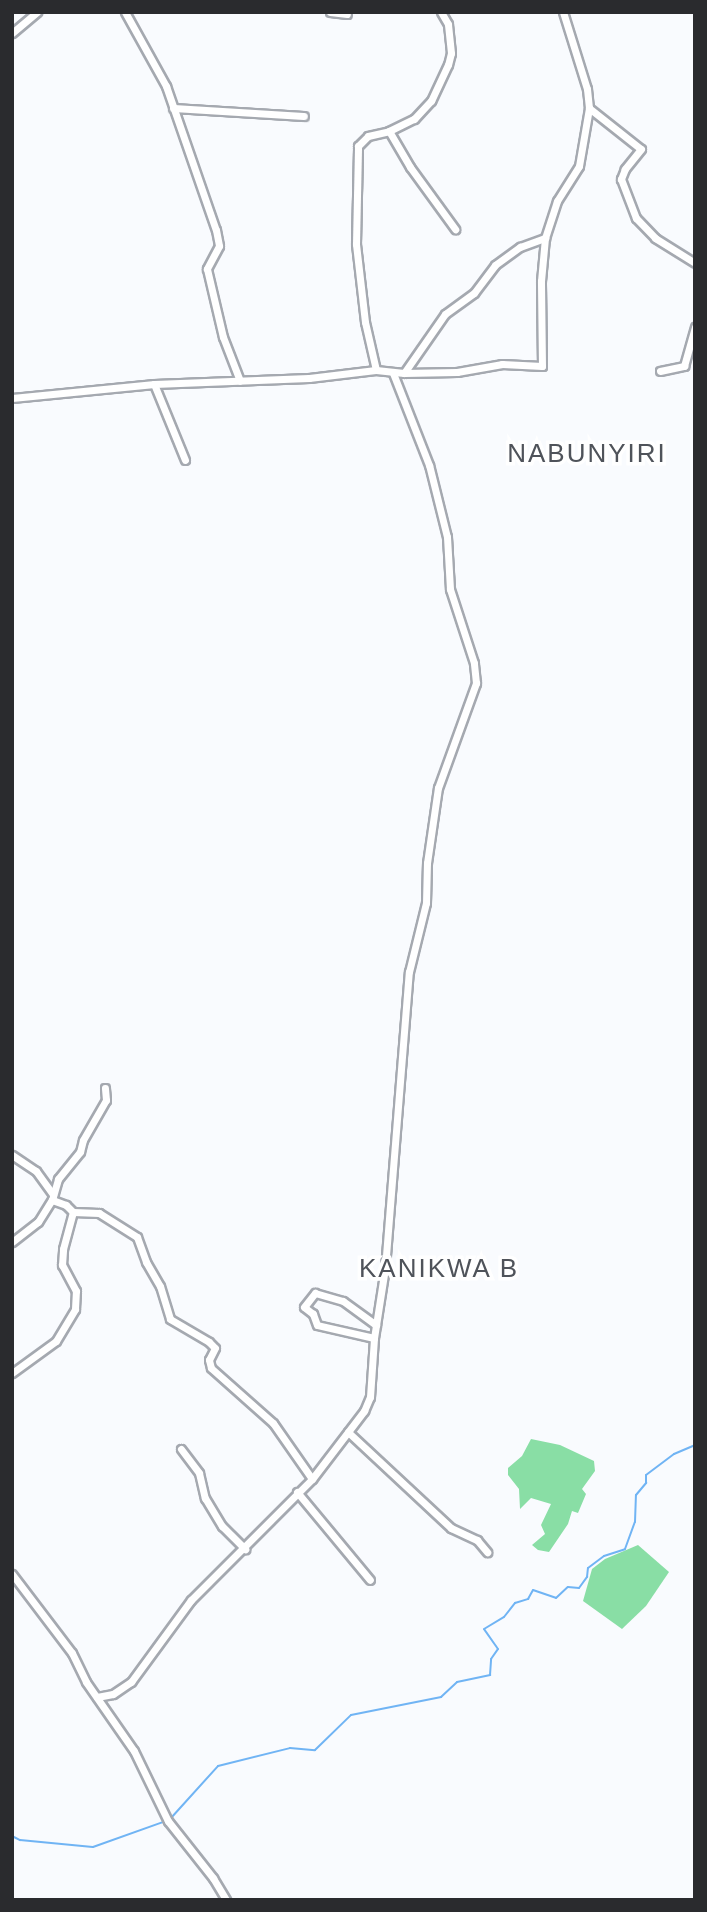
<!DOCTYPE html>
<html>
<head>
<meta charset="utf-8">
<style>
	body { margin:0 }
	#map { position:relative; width:707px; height:1912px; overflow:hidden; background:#f9fbfe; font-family:Arial,sans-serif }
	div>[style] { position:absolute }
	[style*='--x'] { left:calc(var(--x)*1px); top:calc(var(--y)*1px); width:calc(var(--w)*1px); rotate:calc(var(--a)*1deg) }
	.forest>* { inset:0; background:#89dea5 }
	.stream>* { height:2px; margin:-1px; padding:0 1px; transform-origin:1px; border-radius:1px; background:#70b4f4 }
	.roads { filter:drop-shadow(2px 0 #a5a9b0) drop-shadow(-2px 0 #a5a9b0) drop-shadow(0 2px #a5a9b0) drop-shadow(0 -2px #a5a9b0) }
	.street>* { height:7px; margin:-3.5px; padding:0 3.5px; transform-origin:3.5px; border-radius:3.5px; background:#fff }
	span { translate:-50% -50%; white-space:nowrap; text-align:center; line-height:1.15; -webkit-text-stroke:7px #fff; paint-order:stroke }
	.quarter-label { font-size:26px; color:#4f535a; letter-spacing:2px }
	.frame { position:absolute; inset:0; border:14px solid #2a2b2e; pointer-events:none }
</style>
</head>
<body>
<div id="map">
	<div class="forest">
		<i style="clip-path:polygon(531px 1439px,560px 1445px,594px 1461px,595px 1471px,582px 1489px,586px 1494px,578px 1513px,572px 1511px,568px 1524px,549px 1552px,538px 1550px,532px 1545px,545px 1534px,541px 1525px,551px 1504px,531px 1498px,520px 1509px,519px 1489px,508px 1475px,508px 1468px,522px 1456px)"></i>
		<i style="clip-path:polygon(638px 1545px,669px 1572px,646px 1606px,622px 1629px,583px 1601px,592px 1569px,605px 1559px)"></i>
	</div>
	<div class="stream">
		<i style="--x:171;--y:1818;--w:70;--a:-47.9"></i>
		<i style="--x:218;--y:1766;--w:74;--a:-14"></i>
		<i style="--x:290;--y:1748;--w:25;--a:5"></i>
		<i style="--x:315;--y:1750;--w:50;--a:-44.2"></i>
		<i style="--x:351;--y:1715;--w:92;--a:-11.3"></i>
		<i style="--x:441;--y:1697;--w:22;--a:-43"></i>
		<i style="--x:457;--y:1682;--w:34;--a:-12"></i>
		<i style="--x:490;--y:1675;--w:16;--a:-86"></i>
		<i style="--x:491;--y:1659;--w:12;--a:-55"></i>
		<i style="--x:498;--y:1649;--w:24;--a:-125"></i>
		<i style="--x:484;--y:1629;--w:23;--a:-31"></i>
		<i style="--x:504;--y:1617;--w:18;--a:-52"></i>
		<i style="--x:515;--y:1603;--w:14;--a:-17"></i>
		<i style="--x:528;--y:1599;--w:10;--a:-61"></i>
		<i style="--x:533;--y:1590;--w:24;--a:19"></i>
		<i style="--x:556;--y:1598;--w:16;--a:-43"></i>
		<i style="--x:568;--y:1587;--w:11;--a:5"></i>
		<i style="--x:579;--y:1588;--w:14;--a:-54"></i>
		<i style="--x:587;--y:1577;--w:9;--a:-84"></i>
		<i style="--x:588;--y:1568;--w:20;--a:-37"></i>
		<i style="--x:604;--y:1556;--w:22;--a:-18"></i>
		<i style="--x:625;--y:1549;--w:29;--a:-70"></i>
		<i style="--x:635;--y:1522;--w:27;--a:-88"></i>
		<i style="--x:636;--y:1495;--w:16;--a:-50"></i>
		<i style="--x:646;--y:1483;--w:8;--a:-90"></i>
		<i style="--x:646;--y:1475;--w:35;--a:-37"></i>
		<i style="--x:674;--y:1454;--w:23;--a:-23"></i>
		<i style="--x:12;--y:1836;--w:9;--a:27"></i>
		<i style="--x:20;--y:1840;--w:73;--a:5.5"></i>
		<i style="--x:93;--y:1847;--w:77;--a:-19.6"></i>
	</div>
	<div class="roads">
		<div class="street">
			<i style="--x:125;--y:12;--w:85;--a:61"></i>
			<i style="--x:166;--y:86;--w:152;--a:70.9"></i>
			<i style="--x:216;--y:230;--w:16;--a:79"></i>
			<i style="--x:219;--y:246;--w:26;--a:118"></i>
			<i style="--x:207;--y:269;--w:70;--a:76.8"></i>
			<i style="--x:223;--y:337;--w:47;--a:68.9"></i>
			<i style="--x:330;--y:12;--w:17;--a:7"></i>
			<i style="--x:12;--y:33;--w:33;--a:-40"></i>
			<i style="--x:173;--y:108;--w:131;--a:3.5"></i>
			<i style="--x:589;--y:108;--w:66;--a:38.3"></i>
			<i style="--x:641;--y:149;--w:26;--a:129"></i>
			<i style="--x:625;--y:169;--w:11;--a:112"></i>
			<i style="--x:621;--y:179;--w:42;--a:69"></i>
			<i style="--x:636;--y:218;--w:28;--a:46"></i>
			<i style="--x:655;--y:238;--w:47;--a:32"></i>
			<i style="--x:389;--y:131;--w:42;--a:59.7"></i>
			<i style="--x:410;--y:167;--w:77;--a:54"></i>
			<i style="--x:376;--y:370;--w:49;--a:-102.9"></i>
			<i style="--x:365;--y:322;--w:79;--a:-96.6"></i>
			<i style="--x:356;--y:244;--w:98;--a:-88.8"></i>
			<i style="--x:358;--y:146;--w:14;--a:-45"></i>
			<i style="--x:368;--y:136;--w:22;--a:-13"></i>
			<i style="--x:389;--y:131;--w:28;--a:-26"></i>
			<i style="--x:414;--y:119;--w:25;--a:-47"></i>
			<i style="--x:431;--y:101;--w:40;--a:-65"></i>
			<i style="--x:448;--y:65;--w:12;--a:-76"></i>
			<i style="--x:451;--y:53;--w:29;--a:-96"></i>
			<i style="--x:448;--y:24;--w:14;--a:-120"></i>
			<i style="--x:660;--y:371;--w:25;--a:-12"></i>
			<i style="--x:684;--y:366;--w:41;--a:-74.2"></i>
			<i style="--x:404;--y:373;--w:53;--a:-1.1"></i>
			<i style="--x:457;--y:372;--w:46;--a:-10.1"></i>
			<i style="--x:502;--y:364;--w:40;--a:2.9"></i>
			<i style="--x:542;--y:366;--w:85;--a:-90.7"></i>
			<i style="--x:541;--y:281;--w:43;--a:-84.7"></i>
			<i style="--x:545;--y:238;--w:39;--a:-72"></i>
			<i style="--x:557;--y:201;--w:41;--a:-57.8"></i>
			<i style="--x:579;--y:166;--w:59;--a:-80.2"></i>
			<i style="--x:589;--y:108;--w:19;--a:-96"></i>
			<i style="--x:587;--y:89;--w:81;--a:-107.3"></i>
			<i style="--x:154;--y:384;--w:82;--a:67.8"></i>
			<i style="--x:12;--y:398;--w:143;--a:-5.6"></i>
			<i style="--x:154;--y:384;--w:155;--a:-2.2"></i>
			<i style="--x:309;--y:378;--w:67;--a:-6.8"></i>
			<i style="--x:376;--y:370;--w:28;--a:6"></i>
			<i style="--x:404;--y:373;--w:72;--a:-55.2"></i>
			<i style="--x:445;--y:314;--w:36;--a:-36"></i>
			<i style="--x:474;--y:293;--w:35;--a:-53"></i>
			<i style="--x:495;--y:265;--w:31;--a:-36"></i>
			<i style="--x:520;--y:247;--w:27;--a:-20"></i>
			<i style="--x:12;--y:1155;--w:29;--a:34"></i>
			<i style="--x:36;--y:1171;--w:29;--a:54"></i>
			<i style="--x:73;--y:1212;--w:26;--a:2"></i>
			<i style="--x:99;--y:1213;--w:45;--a:32.3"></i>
			<i style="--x:137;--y:1237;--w:27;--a:70"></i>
			<i style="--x:146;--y:1262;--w:28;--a:60"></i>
			<i style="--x:160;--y:1286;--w:34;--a:73"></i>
			<i style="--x:170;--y:1319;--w:45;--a:30.5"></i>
			<i style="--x:209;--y:1342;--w:8;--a:45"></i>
			<i style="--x:215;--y:1348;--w:13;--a:117"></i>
			<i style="--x:209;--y:1360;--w:8;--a:76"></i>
			<i style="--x:211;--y:1368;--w:83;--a:41.6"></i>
			<i style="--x:273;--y:1423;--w:68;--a:55.1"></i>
			<i style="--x:12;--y:1242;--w:33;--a:-38"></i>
			<i style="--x:38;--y:1222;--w:26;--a:-58"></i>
			<i style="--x:374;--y:1338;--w:58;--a:-167.2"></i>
			<i style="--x:317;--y:1325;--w:12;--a:-110"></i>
			<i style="--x:313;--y:1314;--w:11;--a:-142"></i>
			<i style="--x:304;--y:1307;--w:18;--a:-52"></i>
			<i style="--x:315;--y:1293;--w:29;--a:16"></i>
			<i style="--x:343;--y:1301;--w:41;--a:36"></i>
			<i style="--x:12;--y:1373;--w:54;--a:-36"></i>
			<i style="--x:56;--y:1341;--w:37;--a:-59"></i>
			<i style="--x:75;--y:1309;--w:18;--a:-87"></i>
			<i style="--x:76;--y:1291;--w:30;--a:-118"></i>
			<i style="--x:62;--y:1265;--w:16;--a:-86"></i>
			<i style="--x:63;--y:1249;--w:38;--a:-75"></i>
			<i style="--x:73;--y:1212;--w:10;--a:-135"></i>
			<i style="--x:66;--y:1205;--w:15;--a:-160"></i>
			<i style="--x:52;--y:1200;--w:22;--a:-74"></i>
			<i style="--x:58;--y:1179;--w:35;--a:-51"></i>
			<i style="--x:80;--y:1152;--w:12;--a:-76"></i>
			<i style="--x:83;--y:1140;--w:46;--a:-60.1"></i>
			<i style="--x:106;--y:1100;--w:12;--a:-95"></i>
			<i style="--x:348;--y:1432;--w:141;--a:43"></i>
			<i style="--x:451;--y:1528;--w:29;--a:25"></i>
			<i style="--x:477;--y:1540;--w:16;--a:50"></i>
			<i style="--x:181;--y:1449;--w:30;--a:53"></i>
			<i style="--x:199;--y:1473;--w:26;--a:77"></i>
			<i style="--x:205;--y:1498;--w:33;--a:59"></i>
			<i style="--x:222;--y:1526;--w:33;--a:45"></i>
			<i style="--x:297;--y:1492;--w:114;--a:50.3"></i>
			<i style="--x:12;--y:1574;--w:99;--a:52.8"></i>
			<i style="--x:72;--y:1653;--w:32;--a:64"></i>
			<i style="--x:86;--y:1682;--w:84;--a:55.2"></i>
			<i style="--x:134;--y:1751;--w:78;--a:64.1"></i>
			<i style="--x:168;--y:1821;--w:73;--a:51.7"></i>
			<i style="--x:213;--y:1878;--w:26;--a:59"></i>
			<i style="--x:97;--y:1697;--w:16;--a:-11"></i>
			<i style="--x:113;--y:1694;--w:22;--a:-34"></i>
			<i style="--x:131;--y:1682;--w:102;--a:-53.8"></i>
			<i style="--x:191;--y:1600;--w:171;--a:-45"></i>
			<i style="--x:312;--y:1479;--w:86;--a:-52.6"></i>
			<i style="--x:364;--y:1411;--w:15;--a:-67"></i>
			<i style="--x:370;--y:1397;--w:59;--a:-86.1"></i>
			<i style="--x:374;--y:1338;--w:71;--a:-81.1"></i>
			<i style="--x:385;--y:1268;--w:297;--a:-85.4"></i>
			<i style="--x:409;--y:972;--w:71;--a:-76.2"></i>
			<i style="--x:426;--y:903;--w:40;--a:-88.6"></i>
			<i style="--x:427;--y:863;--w:76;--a:-81.7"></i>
			<i style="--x:438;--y:788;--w:112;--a:-70.1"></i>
			<i style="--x:476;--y:683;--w:20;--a:-96"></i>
			<i style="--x:474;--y:663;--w:78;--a:-108"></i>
			<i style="--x:450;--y:589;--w:52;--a:-93.3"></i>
			<i style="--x:447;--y:537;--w:74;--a:-104"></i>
			<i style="--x:429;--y:465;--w:99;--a:-111.4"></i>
		</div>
	</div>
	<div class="quarter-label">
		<span style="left:587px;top:454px">NABUNYIRI</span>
		<span style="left:439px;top:1269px">KANIKWA B</span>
	</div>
	<div class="frame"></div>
</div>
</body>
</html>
